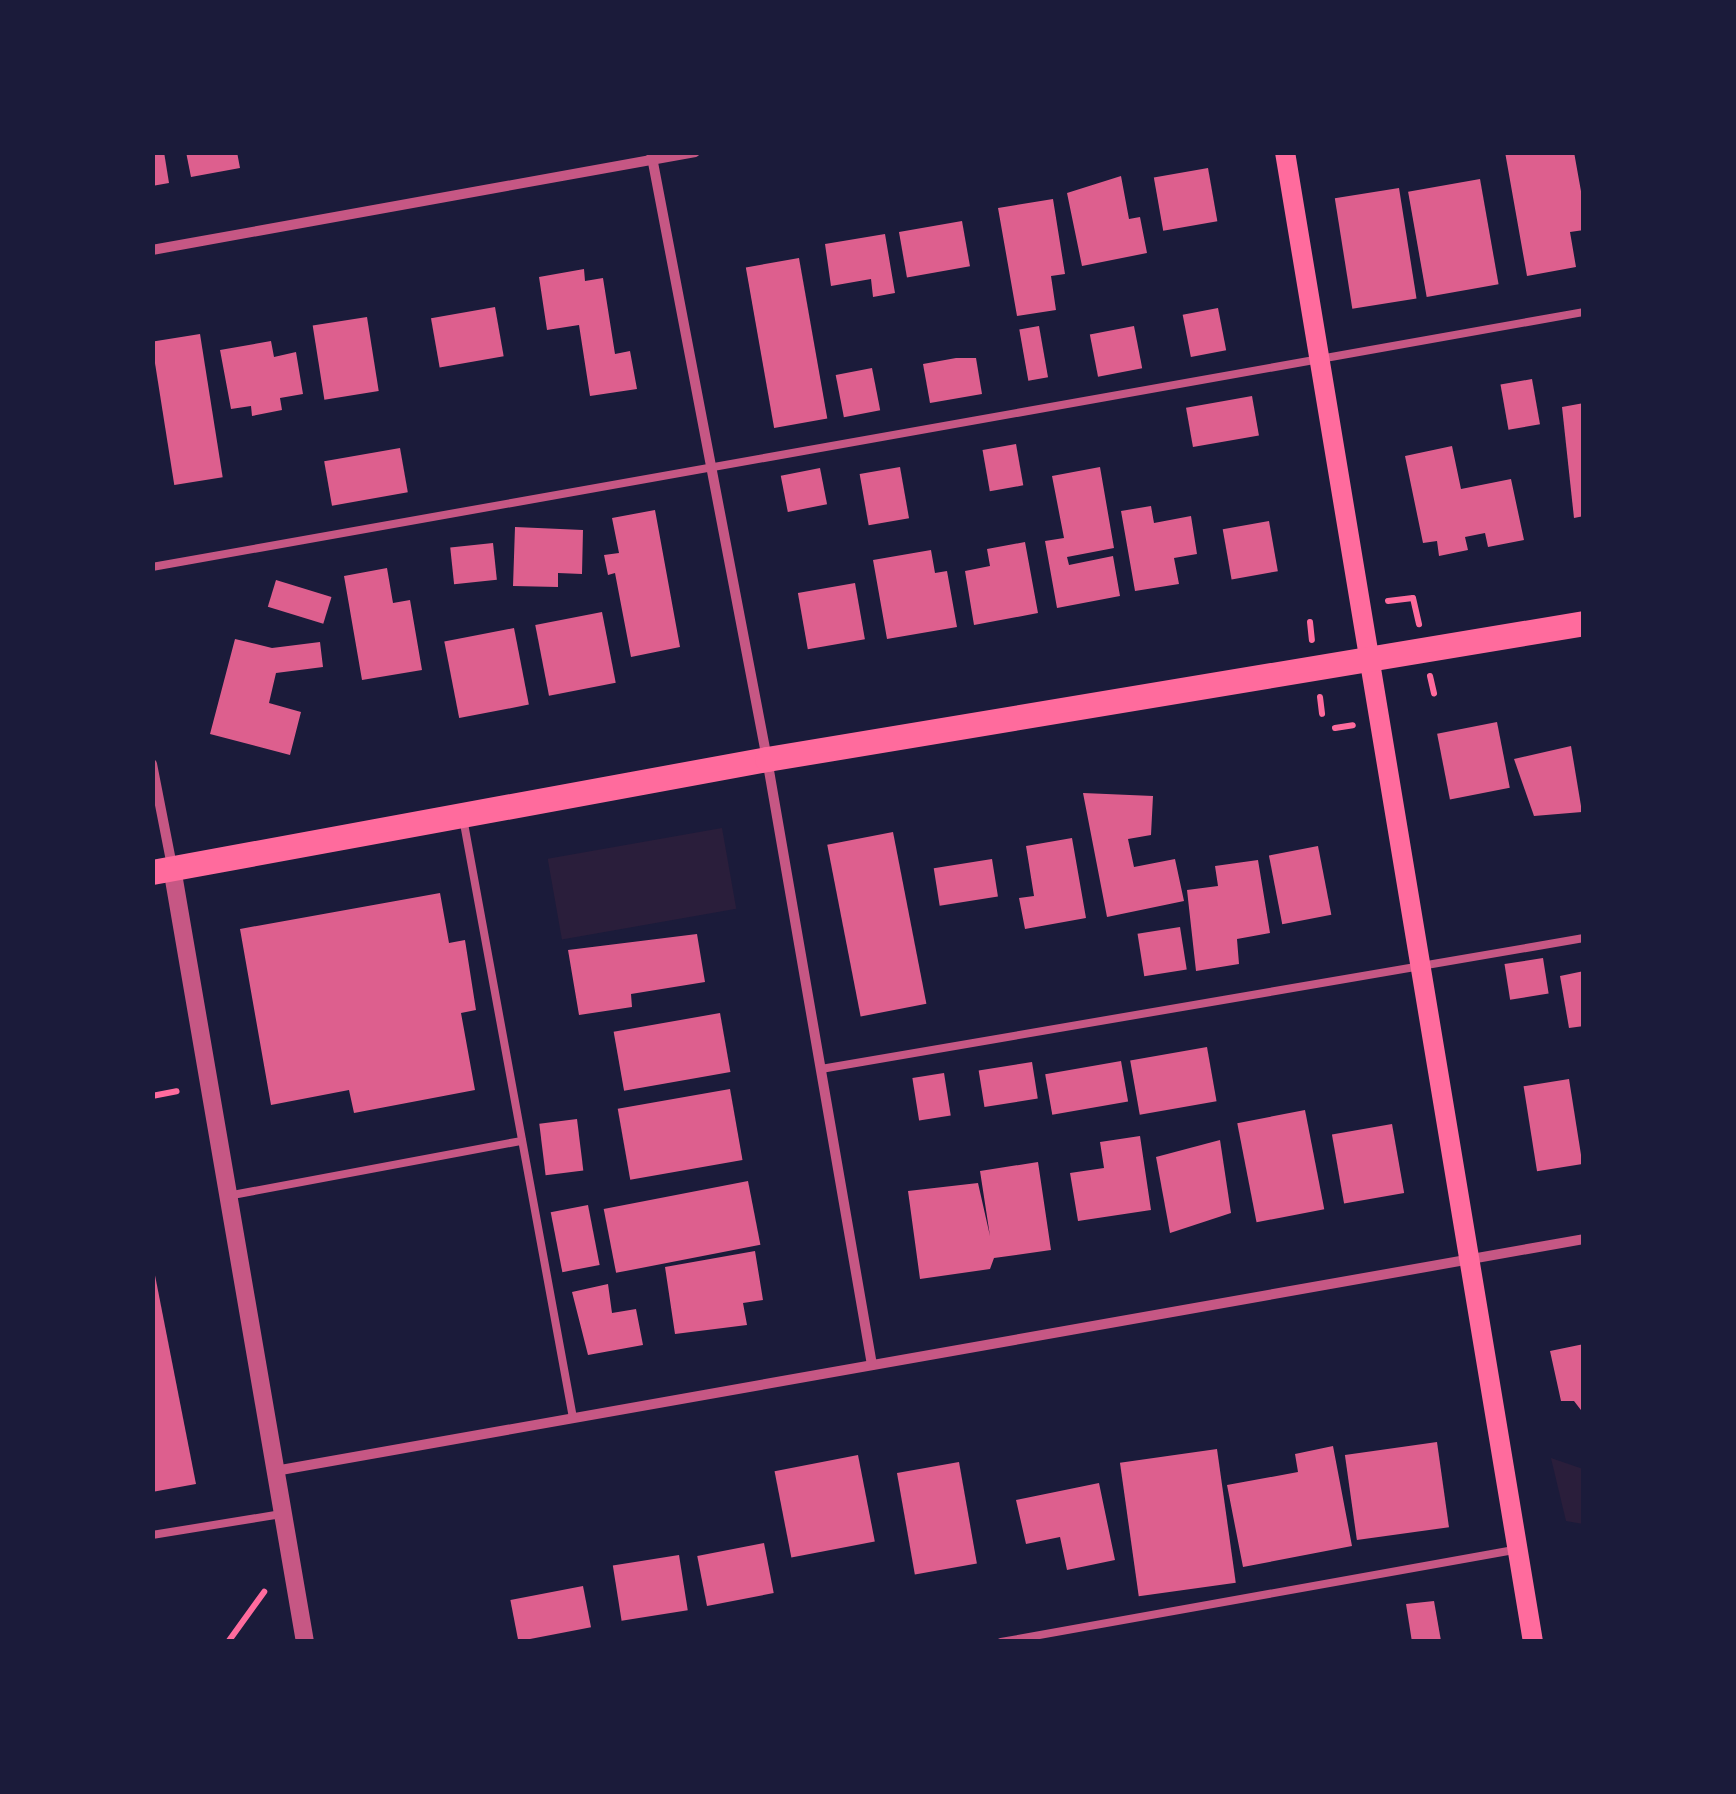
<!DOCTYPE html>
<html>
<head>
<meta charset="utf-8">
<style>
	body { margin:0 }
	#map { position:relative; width:1736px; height:1794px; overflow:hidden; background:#1b1b3a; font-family:"Archivo Narrow",sans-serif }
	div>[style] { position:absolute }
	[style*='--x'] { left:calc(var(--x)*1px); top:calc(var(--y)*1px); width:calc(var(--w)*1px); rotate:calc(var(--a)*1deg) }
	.green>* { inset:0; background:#2a1e3b; transform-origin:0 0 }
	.building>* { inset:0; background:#dd5f8e; transform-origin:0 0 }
	.path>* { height:6px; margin:-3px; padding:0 3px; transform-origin:3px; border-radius:3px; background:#ff6b9d }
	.service>* { height:8px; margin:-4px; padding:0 4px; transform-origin:4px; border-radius:4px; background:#c65784 }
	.minor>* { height:10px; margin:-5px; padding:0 5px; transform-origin:5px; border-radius:5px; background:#c65784 }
	.tertiary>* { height:18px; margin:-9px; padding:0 9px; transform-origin:9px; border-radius:9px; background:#c65784 }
	.secondary>* { height:20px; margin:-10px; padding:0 10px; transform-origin:10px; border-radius:10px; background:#ff6b9d }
	.primary>* { height:25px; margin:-12.5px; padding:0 12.5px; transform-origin:12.5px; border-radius:12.5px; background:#ff6b9d }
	span { translate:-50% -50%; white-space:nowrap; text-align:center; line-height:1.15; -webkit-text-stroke:8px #1b1b3a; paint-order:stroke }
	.frame { position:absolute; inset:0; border:155px solid #1b1b3a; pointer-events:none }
</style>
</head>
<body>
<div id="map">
	<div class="green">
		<i style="left:722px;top:828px;width:82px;height:177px;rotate:80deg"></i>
		<i style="clip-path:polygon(1551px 1458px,1583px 1469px,1583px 1524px,1566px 1521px)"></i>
	</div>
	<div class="building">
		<i style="clip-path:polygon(152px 152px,164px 152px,169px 183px,152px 186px)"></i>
		<i style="clip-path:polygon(186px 152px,237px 152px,240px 168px,191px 177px)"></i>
		<i style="clip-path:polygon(1505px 152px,1574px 152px,1584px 208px,1584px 230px,1570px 232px,1576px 267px,1527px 276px)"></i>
		<i style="left:1208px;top:168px;width:54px;height:55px;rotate:80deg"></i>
		<i style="clip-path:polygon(1121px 176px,1129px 219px,1140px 217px,1147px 253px,1082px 266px,1067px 193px)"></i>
		<i style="left:1480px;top:179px;width:107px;height:73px;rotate:80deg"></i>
		<i style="left:1399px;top:188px;width:112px;height:65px;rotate:81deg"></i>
		<i style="clip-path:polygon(1053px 199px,1065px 274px,1051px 276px,1056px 310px,1017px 316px,998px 208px)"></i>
		<i style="left:962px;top:221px;width:46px;height:64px;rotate:80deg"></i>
		<i style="clip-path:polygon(885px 234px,895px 293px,873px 297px,871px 279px,831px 286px,825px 244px)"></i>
		<i style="left:799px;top:258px;width:163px;height:54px;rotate:80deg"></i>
		<i style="clip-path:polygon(584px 269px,585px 281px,603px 278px,615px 354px,630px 351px,637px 389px,590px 396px,579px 325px,547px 330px,539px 277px)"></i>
		<i style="left:495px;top:307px;width:50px;height:65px;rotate:80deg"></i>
		<i style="left:1218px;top:308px;width:43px;height:36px;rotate:79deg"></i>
		<i style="left:367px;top:317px;width:75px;height:55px;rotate:81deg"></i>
		<i style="left:1039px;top:326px;width:52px;height:20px;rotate:80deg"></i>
		<i style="left:1134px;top:326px;width:43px;height:45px;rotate:79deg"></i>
		<i style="left:200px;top:334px;width:145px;height:49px;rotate:81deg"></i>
		<i style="clip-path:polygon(271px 341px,274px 357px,296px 352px,303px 394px,280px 398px,282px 410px,252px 416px,251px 406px,231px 409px,220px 350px)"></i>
		<i style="clip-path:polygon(956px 358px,976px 358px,982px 394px,930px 403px,923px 364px)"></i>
		<i style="left:872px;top:368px;width:43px;height:37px;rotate:79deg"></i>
		<i style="left:1532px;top:379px;width:46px;height:32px;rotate:80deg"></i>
		<i style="left:1252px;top:396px;width:40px;height:67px;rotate:80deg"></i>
		<i style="clip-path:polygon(1584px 403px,1584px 516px,1574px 518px,1562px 407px)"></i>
		<i style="left:1016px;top:444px;width:42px;height:34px;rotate:80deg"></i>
		<i style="clip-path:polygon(1452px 446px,1461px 489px,1511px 479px,1524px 540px,1488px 547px,1485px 533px,1465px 537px,1468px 550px,1439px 556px,1437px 541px,1423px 543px,1405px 456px)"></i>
		<i style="left:400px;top:448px;width:45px;height:77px;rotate:80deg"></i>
		<i style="left:900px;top:467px;width:52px;height:41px;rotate:80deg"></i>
		<i style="clip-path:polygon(1100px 467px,1114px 548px,1067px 557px,1069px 565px,1113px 556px,1120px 596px,1057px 608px,1045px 541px,1064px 538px,1052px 476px)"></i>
		<i style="left:820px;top:468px;width:37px;height:40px;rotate:79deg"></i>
		<i style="clip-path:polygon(1151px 506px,1154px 523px,1191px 516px,1197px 554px,1174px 558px,1179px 584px,1135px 591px,1121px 511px)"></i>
		<i style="clip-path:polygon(655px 510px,680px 647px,631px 657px,615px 573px,608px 575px,604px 555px,619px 553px,612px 518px)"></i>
		<i style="left:1269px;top:521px;width:51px;height:47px;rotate:80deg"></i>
		<i style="clip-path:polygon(515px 527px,583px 530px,582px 574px,558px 573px,558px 587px,513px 586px)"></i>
		<i style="clip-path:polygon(1025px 542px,1038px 613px,974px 625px,965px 571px,990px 566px,987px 549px)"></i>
		<i style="left:493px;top:543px;width:37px;height:43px;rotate:84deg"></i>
		<i style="clip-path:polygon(931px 550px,935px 573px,947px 571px,957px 627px,887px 639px,873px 560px)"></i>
		<i style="clip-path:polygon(387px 568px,393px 603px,410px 600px,422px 670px,362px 680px,344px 576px)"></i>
		<i style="left:276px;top:580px;width:58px;height:28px;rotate:17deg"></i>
		<i style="left:855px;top:583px;width:57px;height:58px;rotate:80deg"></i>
		<i style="left:602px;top:612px;width:72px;height:68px;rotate:79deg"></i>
		<i style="left:514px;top:628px;width:78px;height:71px;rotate:79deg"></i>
		<i style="clip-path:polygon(235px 639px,272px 648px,320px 642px,323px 667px,276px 673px,269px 703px,301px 712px,290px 755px,210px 734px)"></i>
		<i style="left:1497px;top:722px;width:67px;height:61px;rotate:79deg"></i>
		<i style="clip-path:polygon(1571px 746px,1582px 812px,1534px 816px,1514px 759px)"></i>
		<i style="clip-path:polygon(1083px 793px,1153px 796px,1151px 835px,1128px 839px,1134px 867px,1175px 859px,1184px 901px,1107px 917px)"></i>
		<i style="left:893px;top:832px;width:175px;height:67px;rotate:79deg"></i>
		<i style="clip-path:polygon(1072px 838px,1086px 918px,1025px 929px,1019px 898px,1034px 896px,1026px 846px)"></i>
		<i style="left:1318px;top:846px;width:70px;height:50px;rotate:79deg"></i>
		<i style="left:992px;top:859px;width:38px;height:59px;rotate:81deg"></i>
		<i style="clip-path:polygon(1258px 860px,1270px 933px,1237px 939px,1239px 964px,1196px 971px,1187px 890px,1218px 886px,1215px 866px)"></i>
		<i style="clip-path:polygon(440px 893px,449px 943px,465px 940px,476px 1010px,461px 1013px,475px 1090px,354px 1113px,349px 1090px,271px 1105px,240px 929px)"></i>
		<i style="left:1180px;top:927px;width:43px;height:43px;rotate:81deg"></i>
		<i style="clip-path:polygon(697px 934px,705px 982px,631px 994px,632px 1007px,579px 1015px,568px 950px)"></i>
		<i style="left:1543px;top:958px;width:36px;height:39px;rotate:81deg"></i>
		<i style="clip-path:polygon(1584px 971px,1584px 1026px,1569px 1028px,1560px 976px)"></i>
		<i style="left:720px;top:1013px;width:60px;height:108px;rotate:80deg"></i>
		<i style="left:1207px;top:1047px;width:55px;height:78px;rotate:80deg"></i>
		<i style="left:1121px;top:1061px;width:41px;height:77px;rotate:80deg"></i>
		<i style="left:1032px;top:1062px;width:37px;height:54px;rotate:81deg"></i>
		<i style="left:944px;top:1073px;width:43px;height:32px;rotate:81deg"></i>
		<i style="left:1569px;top:1079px;width:86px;height:46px;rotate:81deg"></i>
		<i style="left:730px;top:1089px;width:72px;height:114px;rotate:80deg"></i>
		<i style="left:1305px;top:1110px;width:101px;height:69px;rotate:79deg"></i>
		<i style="left:577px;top:1119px;width:52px;height:38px;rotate:83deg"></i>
		<i style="left:1392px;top:1124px;width:70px;height:61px;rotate:80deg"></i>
		<i style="clip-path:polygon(1140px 1136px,1151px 1210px,1078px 1221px,1070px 1173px,1104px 1168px,1100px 1142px)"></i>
		<i style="clip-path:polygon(1220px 1140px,1231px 1213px,1170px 1233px,1156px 1157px)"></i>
		<i style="clip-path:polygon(1038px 1162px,1051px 1250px,994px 1258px,990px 1269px,920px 1279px,908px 1191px,978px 1183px,990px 1236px,980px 1171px)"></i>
		<i style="left:748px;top:1181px;width:65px;height:147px;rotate:79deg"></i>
		<i style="left:588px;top:1205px;width:61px;height:38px;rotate:79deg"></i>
		<i style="clip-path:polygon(755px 1251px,763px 1300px,743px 1303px,747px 1325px,675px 1334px,665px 1267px)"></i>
		<i style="clip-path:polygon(152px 1260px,196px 1484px,152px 1492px)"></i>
		<i style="clip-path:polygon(608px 1284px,612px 1313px,636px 1309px,643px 1345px,588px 1355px,572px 1292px)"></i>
		<i style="clip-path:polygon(1584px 1344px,1584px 1414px,1574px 1401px,1561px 1401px,1550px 1351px)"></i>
		<i style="left:1437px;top:1442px;width:86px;height:93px;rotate:82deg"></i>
		<i style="clip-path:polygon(1333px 1446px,1352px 1546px,1243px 1567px,1227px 1485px,1298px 1472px,1295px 1454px)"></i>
		<i style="left:1217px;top:1449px;width:135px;height:98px;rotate:82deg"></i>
		<i style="left:858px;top:1455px;width:88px;height:85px;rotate:79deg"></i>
		<i style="left:959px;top:1462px;width:103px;height:63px;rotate:80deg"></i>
		<i style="clip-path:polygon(1099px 1483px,1115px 1560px,1067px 1570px,1060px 1537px,1026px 1544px,1016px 1500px)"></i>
		<i style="left:764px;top:1543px;width:51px;height:68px;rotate:79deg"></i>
		<i style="left:679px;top:1555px;width:56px;height:67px;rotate:81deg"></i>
		<i style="left:583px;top:1586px;width:42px;height:74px;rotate:79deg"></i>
		<i style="clip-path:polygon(1434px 1601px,1441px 1641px,1412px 1642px,1406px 1604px)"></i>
	</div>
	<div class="path">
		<i style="--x:1388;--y:601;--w:25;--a:-7"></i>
		<i style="--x:1413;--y:598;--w:27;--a:77"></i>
		<i style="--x:1310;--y:622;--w:18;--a:84"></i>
		<i style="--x:1430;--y:676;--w:18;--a:77"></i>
		<i style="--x:1320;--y:697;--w:17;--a:83"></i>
		<i style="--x:1335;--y:728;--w:18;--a:-9"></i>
		<i style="--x:152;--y:1096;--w:25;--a:-11"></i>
		<i style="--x:228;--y:1642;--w:62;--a:-54.2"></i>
	</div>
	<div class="service">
		<i style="--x:152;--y:567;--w:1455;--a:-10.1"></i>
		<i style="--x:463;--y:818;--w:610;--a:79.61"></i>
		<i style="--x:821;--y:1069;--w:774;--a:-9.74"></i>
		<i style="--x:227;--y:1196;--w:300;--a:-10.6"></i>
		<i style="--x:152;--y:1535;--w:131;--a:-9.2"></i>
		<i style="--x:1001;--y:1642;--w:521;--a:-10.17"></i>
	</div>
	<div class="minor">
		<i style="--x:651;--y:152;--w:618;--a:79.18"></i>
		<i style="--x:767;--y:759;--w:615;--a:80.17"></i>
		<i style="--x:152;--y:250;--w:552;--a:-10.23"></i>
		<i style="--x:152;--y:764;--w:104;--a:78.9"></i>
		<i style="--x:275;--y:1471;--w:1329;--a:-10.05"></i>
	</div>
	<div class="tertiary">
		<i style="--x:172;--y:868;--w:785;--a:80.25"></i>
	</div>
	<div class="secondary">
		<i style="--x:1285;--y:152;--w:1510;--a:80.55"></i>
	</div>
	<div class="primary">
		<i style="--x:152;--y:872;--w:625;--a:-10.41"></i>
		<i style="--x:767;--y:759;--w:828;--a:-9.45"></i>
	</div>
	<div class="frame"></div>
</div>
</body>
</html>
